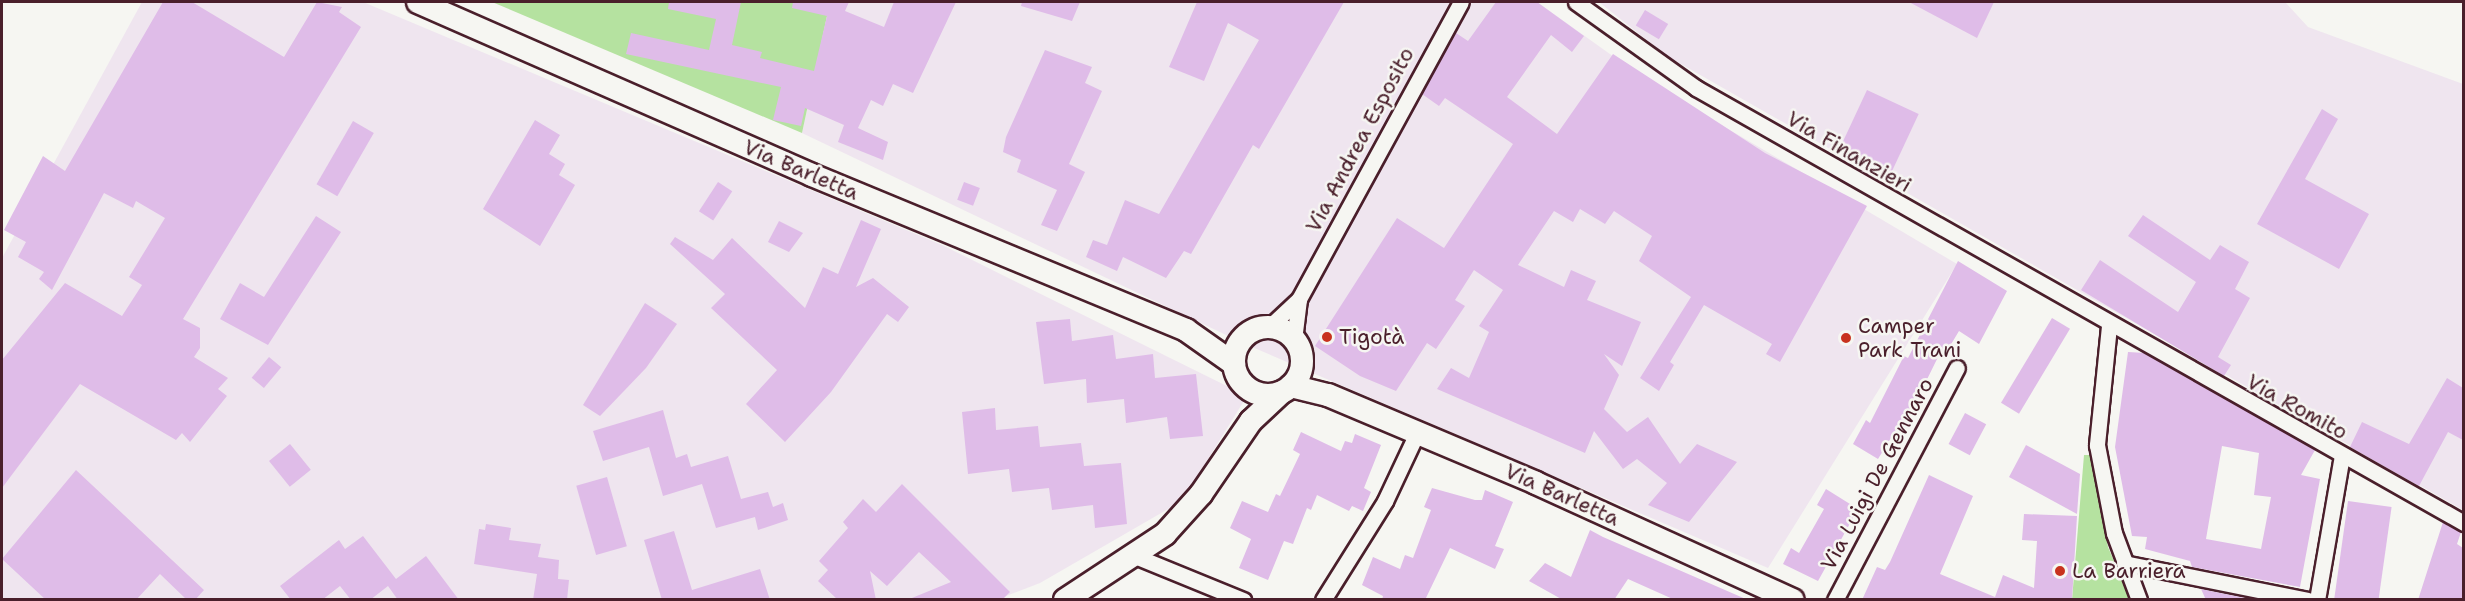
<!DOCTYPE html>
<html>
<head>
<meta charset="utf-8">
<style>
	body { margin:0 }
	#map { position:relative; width:2465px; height:601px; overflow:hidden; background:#f6f6f2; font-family:"Shantell Sans",sans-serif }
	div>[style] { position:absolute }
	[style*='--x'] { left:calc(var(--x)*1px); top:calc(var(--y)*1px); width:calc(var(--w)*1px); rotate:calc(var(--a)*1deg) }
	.built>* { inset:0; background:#efe5ef }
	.green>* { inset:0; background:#b5e2a0 }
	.building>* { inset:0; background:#dfbce8; transform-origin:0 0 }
	.roads { filter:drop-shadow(2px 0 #4a1f2b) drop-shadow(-2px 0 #4a1f2b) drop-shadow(0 2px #4a1f2b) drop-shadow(0 -2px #4a1f2b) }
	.street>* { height:15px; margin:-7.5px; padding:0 7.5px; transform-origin:7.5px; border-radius:7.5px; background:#f6f6f2 }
	.secondary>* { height:22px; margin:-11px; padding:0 11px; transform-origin:11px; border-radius:11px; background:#f6f6f2 }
	.secondary>.ring { margin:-11px; padding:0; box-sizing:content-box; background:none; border:22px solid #f6f6f2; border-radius:50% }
	.dots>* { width:16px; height:16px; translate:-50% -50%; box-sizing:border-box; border:3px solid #f6f6f2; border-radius:50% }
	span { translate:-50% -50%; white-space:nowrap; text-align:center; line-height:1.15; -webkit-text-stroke:5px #f6f6f2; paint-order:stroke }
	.street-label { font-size:21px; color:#4a1f2b }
	.poi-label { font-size:21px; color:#4a1f2b }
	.left { translate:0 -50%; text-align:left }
	.frame { position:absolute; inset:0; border:3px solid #4a1f2b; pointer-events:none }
</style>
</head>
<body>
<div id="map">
	<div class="built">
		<i style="clip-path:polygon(142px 2px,363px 2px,942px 245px,1247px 396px,1182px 501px,1040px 583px,998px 599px,2px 600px,2px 258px)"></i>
		<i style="clip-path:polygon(830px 2px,1537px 2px,1652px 84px,1957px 264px,1768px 568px,1245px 344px,802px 133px)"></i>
		<i style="clip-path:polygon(1599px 2px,2285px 2px,2308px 27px,2463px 84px,2463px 510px,1667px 56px)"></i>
	</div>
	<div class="green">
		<i style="clip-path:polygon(492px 2px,830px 2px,802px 133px)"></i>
		<i style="clip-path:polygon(2084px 455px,2092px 455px,2108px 547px,2130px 599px,2072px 600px)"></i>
	</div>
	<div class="building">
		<i style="clip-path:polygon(163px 2px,192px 2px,284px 57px,317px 2px,342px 7px,339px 12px,361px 27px,183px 319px,200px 328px,200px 348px,194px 357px,228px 378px,218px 389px,227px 396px,190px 442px,182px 433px,176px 440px,80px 384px,2px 488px,2px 360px,65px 283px,122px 316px,142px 285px,129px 277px,165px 218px,136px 201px,133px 208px,104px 193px,52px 290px,39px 279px,44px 272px,18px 257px,26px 242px,4px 230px,43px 156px,65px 171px)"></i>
		<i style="clip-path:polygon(669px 2px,741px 2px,732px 45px,762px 52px,760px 58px,814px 71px,827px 16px,792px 8px,793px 2px,849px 2px,845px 11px,884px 27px,894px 2px,956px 2px,913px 93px,893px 84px,883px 106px,871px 100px,858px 128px,888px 142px,883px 160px,838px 142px,844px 125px,805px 108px,801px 126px,773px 120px,781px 87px,626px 54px,631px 33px,709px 50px,716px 19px,668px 9px)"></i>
		<i style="clip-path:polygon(1022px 2px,1080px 2px,1072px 21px,1021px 6px)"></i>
		<i style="clip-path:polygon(1197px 2px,1344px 2px,1259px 149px,1253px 145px,1191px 254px,1184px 251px,1166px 278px,1123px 257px,1117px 271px,1086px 257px,1093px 240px,1107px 245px,1125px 200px,1159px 214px,1259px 40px,1228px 23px,1204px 81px,1169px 67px)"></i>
		<i style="clip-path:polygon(1496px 2px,1537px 2px,1584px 36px,1572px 52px,1551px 35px,1507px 97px,1557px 134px,1613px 54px,1765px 153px,1867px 206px,1780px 362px,1766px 354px,1772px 344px,1704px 305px,1670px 362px,1674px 365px,1659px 391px,1640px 378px,1691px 297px,1639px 261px,1652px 236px,1614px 211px,1605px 224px,1580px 209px,1573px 222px,1554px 211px,1518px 265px,1564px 287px,1571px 270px,1596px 281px,1587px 300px,1641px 322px,1622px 366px,1604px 354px,1619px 375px,1604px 409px,1627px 432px,1648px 417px,1680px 464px,1697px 444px,1737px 462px,1689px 522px,1648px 505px,1667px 483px,1637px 459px,1623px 469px,1594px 431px,1585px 453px,1437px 389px,1451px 368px,1469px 378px,1489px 332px,1479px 326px,1503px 290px,1474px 270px,1455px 300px,1465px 306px,1436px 349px,1427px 343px,1396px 391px,1360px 376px,1315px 346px,1397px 218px,1444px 248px,1513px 144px,1445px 98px,1439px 106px,1422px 94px,1456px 33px,1468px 41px)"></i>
		<i style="clip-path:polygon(1909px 2px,1994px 2px,1977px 38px)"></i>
		<i style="left:1645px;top:10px;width:27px;height:18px;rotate:31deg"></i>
		<i style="clip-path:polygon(1045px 50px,1092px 67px,1085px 83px,1102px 91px,1069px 164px,1085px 172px,1057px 231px,1041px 225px,1057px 190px,1017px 172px,1021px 160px,1003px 152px,1006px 137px)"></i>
		<i style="left:1867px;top:90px;width:57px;height:69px;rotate:25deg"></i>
		<i style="clip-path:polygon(2322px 109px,2338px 119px,2305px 179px,2369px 214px,2339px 269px,2257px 224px)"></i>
		<i style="clip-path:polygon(535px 120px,560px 135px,549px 154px,565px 164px,559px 175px,575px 185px,540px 246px,483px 209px)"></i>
		<i style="left:353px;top:121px;width:24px;height:73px;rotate:30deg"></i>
		<i style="left:718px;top:182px;width:17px;height:35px;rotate:33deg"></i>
		<i style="left:964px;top:182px;width:17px;height:19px;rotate:21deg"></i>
		<i style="clip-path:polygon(2143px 215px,2210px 260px,2220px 245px,2249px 262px,2235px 289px,2250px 298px,2218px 357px,2231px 365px,2224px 376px,2081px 290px,2100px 260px,2178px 312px,2196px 282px,2128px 236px)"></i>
		<i style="clip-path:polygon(316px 216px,341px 232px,268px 345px,220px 319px,240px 283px,264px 297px)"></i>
		<i style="clip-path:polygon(861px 220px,881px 229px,856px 287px,873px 278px,909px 307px,898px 322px,887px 314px,831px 392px,785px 442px,746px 404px,777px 370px,711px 308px,725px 294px,670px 244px,675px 237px,713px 260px,732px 238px,805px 308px,823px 267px,838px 274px)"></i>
		<i style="clip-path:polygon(779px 221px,803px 233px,789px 252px,768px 242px)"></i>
		<i style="clip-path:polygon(1958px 261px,2007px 291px,1979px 344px,1959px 331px,1944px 356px,1940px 353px,1906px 422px,1902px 420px,1878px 459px,1853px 444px,1866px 420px,1870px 423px,1904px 356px,1908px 358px)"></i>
		<i style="clip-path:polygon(645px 303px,677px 324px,646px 368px,600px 416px,583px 405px)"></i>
		<i style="left:2052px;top:318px;width:21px;height:99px;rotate:31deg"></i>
		<i style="clip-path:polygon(1070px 319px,1072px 341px,1113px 335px,1116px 359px,1153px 354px,1155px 378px,1196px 374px,1203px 436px,1170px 439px,1167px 417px,1126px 423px,1124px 399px,1087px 403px,1086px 379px,1044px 384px,1036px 322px)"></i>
		<i style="clip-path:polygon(evenodd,2128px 352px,2145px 353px,2315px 450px,2301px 475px,2320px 479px,2300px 587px,2192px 567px,2190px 561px,2145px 549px,2147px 537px,2132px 536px,2115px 447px,2128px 352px,2222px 446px,2259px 453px,2254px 495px,2271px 497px,2261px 549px,2206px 539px,2222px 446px)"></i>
		<i style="left:269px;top:357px;width:16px;height:27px;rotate:40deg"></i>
		<i style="clip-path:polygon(2447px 378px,2463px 388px,2463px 440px,2448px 432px,2419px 486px,2350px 447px,2362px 422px,2409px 444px)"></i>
		<i style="clip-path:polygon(995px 408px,996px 430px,1038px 426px,1040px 447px,1081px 443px,1084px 466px,1121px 463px,1127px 524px,1095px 528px,1093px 505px,1052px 510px,1049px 488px,1012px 492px,1009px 469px,968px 474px,962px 412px)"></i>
		<i style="clip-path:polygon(663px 410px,676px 458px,687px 454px,691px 467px,728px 456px,741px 499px,768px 492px,773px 507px,783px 503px,788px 520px,758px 530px,755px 517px,716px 528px,702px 484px,663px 496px,649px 447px,603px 461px,593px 431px)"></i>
		<i style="left:1965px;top:413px;width:24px;height:35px;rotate:28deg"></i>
		<i style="clip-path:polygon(1301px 432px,1341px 451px,1345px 441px,1352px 443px,1355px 434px,1381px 445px,1364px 488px,1371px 492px,1363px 511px,1352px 506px,1349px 511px,1317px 495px,1311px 510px,1307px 508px,1293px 544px,1284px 541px,1268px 580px,1239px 568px,1251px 539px,1230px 528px,1242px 501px,1268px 512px,1276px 494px,1280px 496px,1300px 454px,1293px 450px)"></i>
		<i style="left:290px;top:444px;width:33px;height:27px;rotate:51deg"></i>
		<i style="clip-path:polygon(2026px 445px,2080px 474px,2077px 514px,2009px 477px)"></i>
		<i style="clip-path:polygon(76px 470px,204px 590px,195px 600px,187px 600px,160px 574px,136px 600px,46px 600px,2px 559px)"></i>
		<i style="clip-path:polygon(1929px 475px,1973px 496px,1940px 574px,1995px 597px,2003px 575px,2034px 588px,2037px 541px,2022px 540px,2024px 514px,2077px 516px,2072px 600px,1862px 600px,1877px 567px,1885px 570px,1890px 562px)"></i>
		<i style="left:607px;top:477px;width:72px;height:32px;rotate:74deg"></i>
		<i style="clip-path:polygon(902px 484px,1010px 592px,1002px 600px,907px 600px,951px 582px,919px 552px,887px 586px,870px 571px,876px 600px,838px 600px,818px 581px,828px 570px,819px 561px,848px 528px,843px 522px,863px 499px,876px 512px)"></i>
		<i style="clip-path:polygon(1432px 488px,1475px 500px,1482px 500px,1485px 490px,1513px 502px,1495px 546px,1504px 549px,1495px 569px,1450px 548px,1425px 600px,1382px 600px,1383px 596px,1362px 585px,1373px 557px,1400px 569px,1405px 555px,1413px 558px,1431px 510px,1424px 507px)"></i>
		<i style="clip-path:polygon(1826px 489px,1858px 509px,1818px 581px,1783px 564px,1791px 548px,1799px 553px,1824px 509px,1817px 505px)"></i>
		<i style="left:2348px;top:501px;width:44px;height:100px;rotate:8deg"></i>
		<i style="clip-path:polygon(2443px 522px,2461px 532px,2457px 544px,2463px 548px,2463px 600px,2418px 600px)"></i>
		<i style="clip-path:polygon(486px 524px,511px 528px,509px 540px,541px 544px,538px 557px,559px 560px,558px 579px,569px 580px,567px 600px,533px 600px,537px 574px,474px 564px,479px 529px,485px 530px)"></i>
		<i style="clip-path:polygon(1590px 530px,1603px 537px,1748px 600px,1675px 600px,1628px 579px,1614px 600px,1563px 600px,1529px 581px,1545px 563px,1571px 577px)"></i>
		<i style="clip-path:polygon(674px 531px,692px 590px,760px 569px,770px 600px,662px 600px,644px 540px)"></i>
		<i style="clip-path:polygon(363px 536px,396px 579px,426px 556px,459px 600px,398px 600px,388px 586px,370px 600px,351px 600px,340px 586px,322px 600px,291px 600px,280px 586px,339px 540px,345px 549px)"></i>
		<i style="clip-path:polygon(2201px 589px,2255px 600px,2206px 600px)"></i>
	</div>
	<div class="roads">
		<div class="street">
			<i style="--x:1576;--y:2;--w:148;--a:35.6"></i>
			<i style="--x:1696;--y:88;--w:883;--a:29.53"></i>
			<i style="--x:2109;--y:326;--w:120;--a:95.8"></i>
			<i style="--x:2097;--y:445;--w:90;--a:79.1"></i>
			<i style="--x:2114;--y:533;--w:72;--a:69.5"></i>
			<i style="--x:1269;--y:327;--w:41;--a:-43"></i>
			<i style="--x:1299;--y:299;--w:338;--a:-61.4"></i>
			<i style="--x:1294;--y:340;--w:41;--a:-83"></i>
			<i style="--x:1135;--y:556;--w:117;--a:22.2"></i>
			<i style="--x:2124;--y:563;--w:187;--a:11.4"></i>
			<i style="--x:1323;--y:600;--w:117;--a:-57.9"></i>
			<i style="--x:1385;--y:501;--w:75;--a:-64.8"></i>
			<i style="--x:1835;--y:600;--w:262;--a:-62.3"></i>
			<i style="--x:2317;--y:600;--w:146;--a:-80.2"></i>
		</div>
		<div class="secondary">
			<i style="--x:418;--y:2;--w:430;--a:23.7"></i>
			<i style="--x:812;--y:175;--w:405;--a:22.5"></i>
			<i style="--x:1186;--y:330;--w:59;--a:35.3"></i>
			<i class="ring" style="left:1234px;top:327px;width:46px;height:46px"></i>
			<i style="--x:1291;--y:386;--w:38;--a:14"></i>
			<i style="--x:1328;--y:395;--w:226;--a:22.9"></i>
			<i style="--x:1536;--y:483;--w:282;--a:24.5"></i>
			<i style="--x:1065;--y:600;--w:120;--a:-33.4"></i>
			<i style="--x:1165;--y:534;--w:54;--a:-48"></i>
			<i style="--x:1201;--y:494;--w:88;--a:-55.6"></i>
			<i style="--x:1251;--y:421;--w:42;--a:-43.1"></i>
		</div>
	</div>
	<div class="dots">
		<i style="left:1327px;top:337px;background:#c8321e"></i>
		<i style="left:1846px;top:338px;background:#c8321e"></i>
		<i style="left:2060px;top:571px;background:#c8321e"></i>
	</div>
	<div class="street-label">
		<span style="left:1360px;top:140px;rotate:-62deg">Via Andrea Esposito</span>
		<span style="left:1849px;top:152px;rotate:30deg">Via Finanzieri</span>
		<span style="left:801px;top:170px;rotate:23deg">Via Barletta</span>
		<span style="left:2297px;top:407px;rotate:29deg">Via Romito</span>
		<span style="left:1877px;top:474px;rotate:-62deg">Via Luigi De Gennaro</span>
		<span style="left:1562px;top:495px;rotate:24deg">Via Barletta</span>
	</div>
	<div class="poi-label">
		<span class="left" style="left:1858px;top:338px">Camper<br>Park Trani</span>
		<span class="left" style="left:1339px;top:337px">Tigotà</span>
		<span class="left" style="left:2072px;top:571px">La Barriera</span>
	</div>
	<div class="frame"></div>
</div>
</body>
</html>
